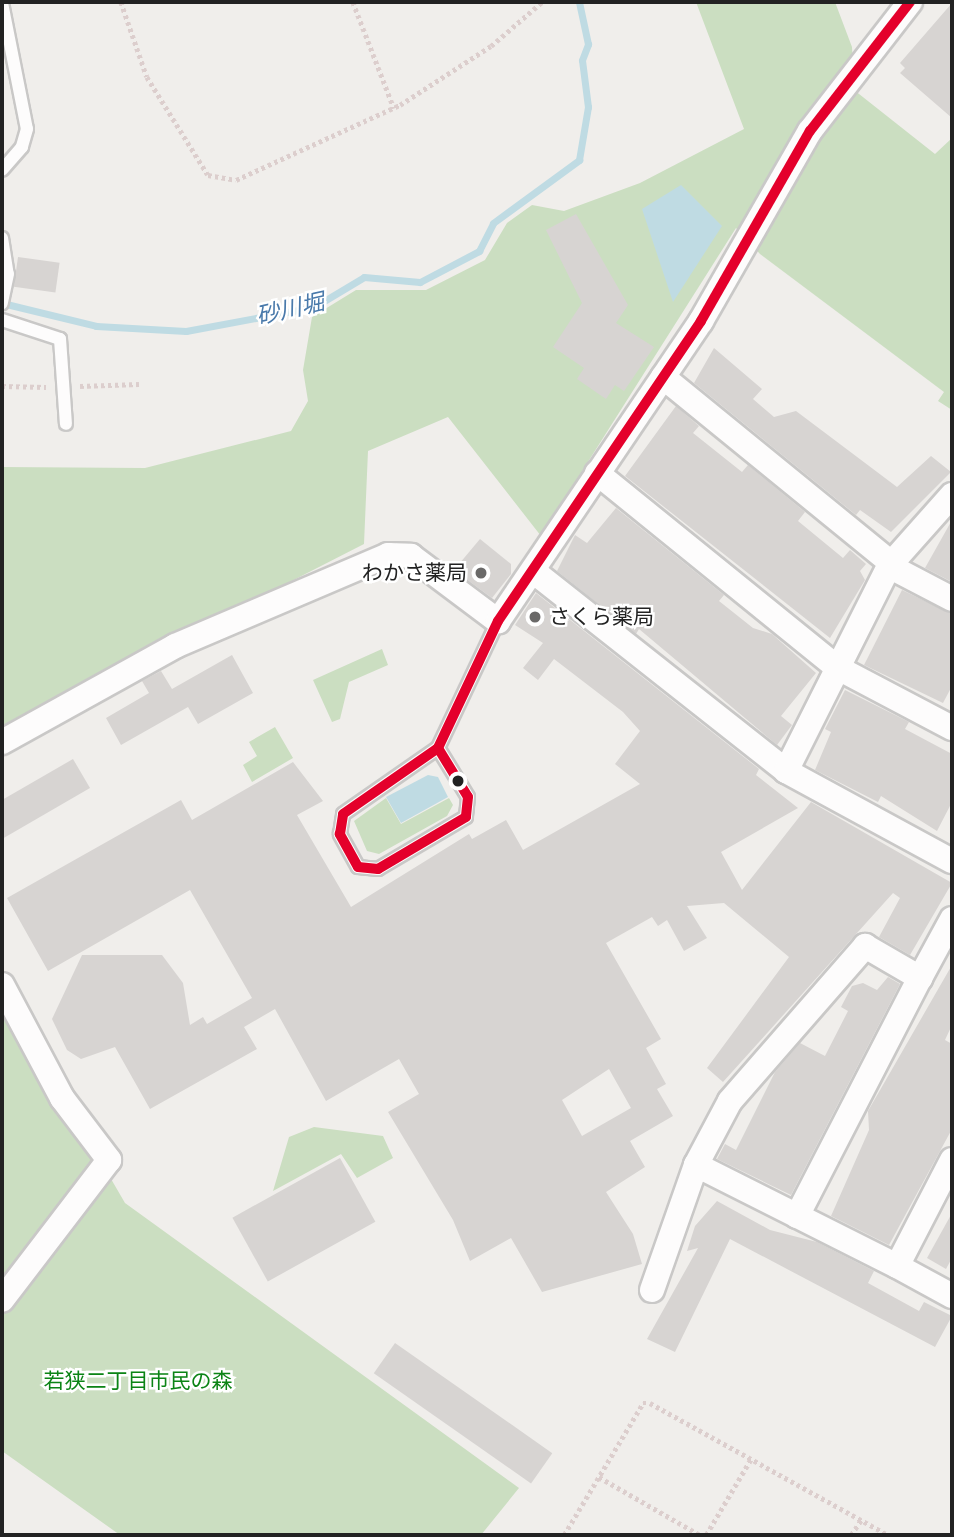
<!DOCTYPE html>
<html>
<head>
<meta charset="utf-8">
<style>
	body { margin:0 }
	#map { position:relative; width:954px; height:1537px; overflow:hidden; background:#f0eeeb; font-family:Jost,"Noto Sans JP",sans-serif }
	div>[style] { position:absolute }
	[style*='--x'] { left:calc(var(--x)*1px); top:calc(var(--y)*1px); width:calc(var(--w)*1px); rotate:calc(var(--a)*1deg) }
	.forest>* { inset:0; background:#cbdec1 }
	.water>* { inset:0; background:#bfdbe3 }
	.stream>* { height:7px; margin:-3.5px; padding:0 3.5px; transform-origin:3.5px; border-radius:3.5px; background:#bfdbe3 }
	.building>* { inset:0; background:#d7d4d2; transform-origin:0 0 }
	.path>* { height:4.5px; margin-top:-2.25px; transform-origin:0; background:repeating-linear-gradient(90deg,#dccecd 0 3.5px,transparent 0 7px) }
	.roads { filter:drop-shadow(2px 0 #c9c8c7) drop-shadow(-2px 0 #c9c8c7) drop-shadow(0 2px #c9c8c7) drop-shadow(0 -2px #c9c8c7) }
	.lane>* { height:12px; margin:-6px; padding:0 6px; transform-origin:6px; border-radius:6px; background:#fdfcfc }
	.street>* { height:24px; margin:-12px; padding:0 12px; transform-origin:12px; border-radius:12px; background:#fdfcfc }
	.bus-1>* { height:10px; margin:-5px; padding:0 5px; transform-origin:5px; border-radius:5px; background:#e4002b }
	.dots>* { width:19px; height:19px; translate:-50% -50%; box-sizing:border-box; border:4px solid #fff; border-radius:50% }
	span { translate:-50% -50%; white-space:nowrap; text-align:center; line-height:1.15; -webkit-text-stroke:5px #fff; paint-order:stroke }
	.poi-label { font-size:21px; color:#222 }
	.right { translate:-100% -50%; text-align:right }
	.left { translate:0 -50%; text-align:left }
	.park-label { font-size:21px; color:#0c8416 }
	.water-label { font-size:23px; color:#4a7aab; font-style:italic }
	.frame { position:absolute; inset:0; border:4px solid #222; pointer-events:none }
</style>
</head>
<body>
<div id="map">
	<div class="forest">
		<i style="clip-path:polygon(696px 2px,835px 2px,852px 47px,854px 90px,935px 154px,952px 138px,952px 410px,938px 401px,944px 392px,760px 254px,736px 228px,541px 536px,448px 417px,368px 451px,364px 544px,2px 729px,2px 467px,145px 468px,291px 431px,308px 401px,303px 370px,312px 317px,356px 290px,426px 290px,485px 260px,507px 223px,532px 205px,564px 211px,640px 183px,744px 129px)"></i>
		<i style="clip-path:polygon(382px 649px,388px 665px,349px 682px,340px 719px,332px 722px,313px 680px)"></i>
		<i style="clip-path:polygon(275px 727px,293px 758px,252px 782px,243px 765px,257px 756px,249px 742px)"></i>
		<i style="clip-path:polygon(386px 798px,401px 824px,449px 798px,453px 805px,447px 816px,379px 854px,367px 851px,354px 821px)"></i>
		<i style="clip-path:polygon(2px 991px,125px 1203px,519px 1488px,481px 1535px,120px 1535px,2px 1451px)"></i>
		<i style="clip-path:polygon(314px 1127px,383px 1136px,393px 1158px,357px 1178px,341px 1154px,273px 1191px,289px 1137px)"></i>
	</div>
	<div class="water">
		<i style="clip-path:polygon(681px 185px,722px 226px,673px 302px,642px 209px)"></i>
		<i style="clip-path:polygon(428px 775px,438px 777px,448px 797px,401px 823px,386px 797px)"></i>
	</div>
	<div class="stream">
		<i style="--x:2;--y:303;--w:97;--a:13.7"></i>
		<i style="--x:96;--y:326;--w:90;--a:3.2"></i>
		<i style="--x:186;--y:331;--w:130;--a:-10.6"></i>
		<i style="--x:314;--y:307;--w:58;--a:-31"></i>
		<i style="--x:364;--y:277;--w:56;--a:5.1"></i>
		<i style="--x:420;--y:282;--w:67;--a:-27.7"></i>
		<i style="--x:479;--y:251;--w:31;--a:-63"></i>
		<i style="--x:493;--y:223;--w:107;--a:-36.2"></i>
		<i style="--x:579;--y:160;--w:54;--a:-80.4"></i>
		<i style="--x:588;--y:107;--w:47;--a:-97.3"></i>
		<i style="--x:582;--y:60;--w:17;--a:-69"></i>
		<i style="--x:588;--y:44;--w:43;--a:-102.1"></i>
	</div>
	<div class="building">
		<i style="clip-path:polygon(952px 3px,952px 118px,900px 73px,905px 68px,900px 63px)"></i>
		<i style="clip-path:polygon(576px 214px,628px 305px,616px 323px,654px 347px,624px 391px,615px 385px,606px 399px,577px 379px,584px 368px,553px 347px,582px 303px,546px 230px)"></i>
		<i style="left:18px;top:257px;width:42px;height:30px;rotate:8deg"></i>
		<i style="clip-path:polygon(714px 348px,762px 389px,753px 399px,774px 417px,796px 411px,897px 487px,931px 456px,951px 472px,891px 532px,860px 510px,856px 515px,694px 383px)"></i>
		<i style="clip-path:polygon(676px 406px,699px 426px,693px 433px,742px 472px,748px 465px,805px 512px,798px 521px,843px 558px,850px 550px,866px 564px,860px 571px,865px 580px,830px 638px,625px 476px)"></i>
		<i style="clip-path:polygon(616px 508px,724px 595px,719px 601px,753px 628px,772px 634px,816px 673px,781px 716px,792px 725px,777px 745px,639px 629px,636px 634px,557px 571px,575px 535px,587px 543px)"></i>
		<i style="clip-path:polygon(952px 520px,952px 582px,925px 568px)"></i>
		<i style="clip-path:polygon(480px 539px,511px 564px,511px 574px,492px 598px,454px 570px)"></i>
		<i style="clip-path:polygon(902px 590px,952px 614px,952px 686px,943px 703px,864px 665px)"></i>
		<i style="clip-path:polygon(evenodd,536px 593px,759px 769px,756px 775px,798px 808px,721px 852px,742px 890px,811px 802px,952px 883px,910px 955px,879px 937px,900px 898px,893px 893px,723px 1082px,707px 1068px,789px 957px,724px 903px,687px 906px,707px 938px,684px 951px,667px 920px,658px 926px,652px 917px,606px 943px,661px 1039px,646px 1048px,666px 1084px,657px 1089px,673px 1116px,630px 1141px,645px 1167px,606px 1192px,633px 1234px,642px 1264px,542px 1292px,511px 1238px,470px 1261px,453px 1220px,388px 1112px,419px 1094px,399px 1059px,326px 1101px,275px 1009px,244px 1027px,257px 1049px,150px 1109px,115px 1047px,81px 1059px,67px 1050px,52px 1019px,82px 955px,162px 955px,183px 983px,190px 1025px,203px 1017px,207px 1024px,252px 998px,190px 890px,48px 971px,7px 898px,181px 800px,192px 820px,293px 762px,323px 801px,297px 815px,351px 907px,469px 834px,472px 839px,506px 820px,523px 850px,640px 784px,615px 764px,640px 731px,623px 712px,554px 659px,538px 680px,523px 668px,543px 643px,515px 625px,536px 593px,609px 1069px,631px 1108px,582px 1136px,562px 1100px,609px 1069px)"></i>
		<i style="clip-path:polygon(232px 655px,253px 693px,198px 724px,188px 707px,121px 745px,106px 718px,149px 693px,142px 681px,161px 671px,172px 689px)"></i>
		<i style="clip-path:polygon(845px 690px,909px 722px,905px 729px,952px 754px,952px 802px,937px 831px,881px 796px,878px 802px,815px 770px,831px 732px,825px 729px)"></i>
		<i style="clip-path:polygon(73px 759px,90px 788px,2px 839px,2px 800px)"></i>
		<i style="clip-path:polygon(952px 965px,952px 1025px,945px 1040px,952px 1044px,952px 1129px,889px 1245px,831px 1216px,869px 1130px,868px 1111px)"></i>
		<i style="clip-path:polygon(888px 977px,900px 984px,791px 1195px,717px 1159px,725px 1144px,736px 1150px,775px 1072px,800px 1043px,825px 1056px,848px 1011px,841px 1007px,852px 986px,863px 983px,877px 990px)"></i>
		<i style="left:340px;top:1158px;width:73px;height:123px;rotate:61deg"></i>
		<i style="clip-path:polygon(717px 1201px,770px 1230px,817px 1242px,874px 1271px,868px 1283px,919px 1311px,924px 1302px,952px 1316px,935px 1347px,730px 1239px,675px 1352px,647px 1339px,698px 1248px,687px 1251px,695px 1226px)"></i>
		<i style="clip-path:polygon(952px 1213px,952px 1258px,946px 1269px,927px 1258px)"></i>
		<i style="left:395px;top:1343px;width:192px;height:37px;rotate:35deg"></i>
	</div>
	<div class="path">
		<i style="--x:121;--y:2;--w:79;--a:70.9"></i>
		<i style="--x:147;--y:77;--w:115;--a:58.1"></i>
		<i style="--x:208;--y:175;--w:28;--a:10"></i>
		<i style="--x:236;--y:180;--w:180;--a:-24.6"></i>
		<i style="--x:400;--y:105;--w:108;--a:-33"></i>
		<i style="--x:491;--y:46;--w:67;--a:-40.8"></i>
		<i style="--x:353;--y:2;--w:114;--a:68.9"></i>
		<i style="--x:2;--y:386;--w:44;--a:1.3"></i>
		<i style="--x:80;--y:386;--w:59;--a:-1.9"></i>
		<i style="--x:599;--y:1477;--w:116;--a:29.9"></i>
		<i style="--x:564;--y:1535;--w:154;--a:-59.1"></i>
		<i style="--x:643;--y:1403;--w:7;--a:0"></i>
		<i style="--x:650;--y:1403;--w:272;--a:29"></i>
		<i style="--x:706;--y:1535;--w:88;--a:-59.4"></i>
		<i style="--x:851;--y:1535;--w:18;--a:-56"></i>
	</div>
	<div class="roads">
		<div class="lane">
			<i style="--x:2;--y:3;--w:128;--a:78.8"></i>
			<i style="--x:27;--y:129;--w:19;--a:106"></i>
			<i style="--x:22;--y:147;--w:30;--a:131"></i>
			<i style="--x:2;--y:238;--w:36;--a:81"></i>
			<i style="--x:8;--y:274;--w:30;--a:102"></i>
			<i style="--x:2;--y:320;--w:61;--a:18.1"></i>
			<i style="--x:60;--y:339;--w:85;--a:86"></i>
			<i style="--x:438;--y:748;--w:57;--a:58.5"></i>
			<i style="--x:468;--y:797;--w:20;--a:96"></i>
			<i style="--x:466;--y:817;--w:102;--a:149.4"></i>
			<i style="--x:378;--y:869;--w:20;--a:-174"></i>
			<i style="--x:358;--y:867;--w:38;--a:-119"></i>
			<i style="--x:340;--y:834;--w:20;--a:-81"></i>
			<i style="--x:343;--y:814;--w:116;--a:-34.8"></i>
			<i style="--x:438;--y:748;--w:140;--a:-64.7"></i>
		</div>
		<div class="street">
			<i style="--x:663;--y:377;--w:294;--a:39.2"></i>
			<i style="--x:597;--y:473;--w:310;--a:39"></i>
			<i style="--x:838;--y:668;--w:129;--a:27.8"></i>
			<i style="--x:889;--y:566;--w:71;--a:27.6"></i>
			<i style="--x:533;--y:571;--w:323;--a:38.3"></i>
			<i style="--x:786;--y:771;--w:189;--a:28.5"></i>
			<i style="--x:2;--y:742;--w:198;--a:-29"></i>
			<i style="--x:175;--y:646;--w:232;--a:-23.1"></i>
			<i style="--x:388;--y:555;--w:23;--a:2"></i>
			<i style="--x:411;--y:556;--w:109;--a:36.8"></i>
			<i style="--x:498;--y:621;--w:362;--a:-55.9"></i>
			<i style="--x:701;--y:321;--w:219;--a:-60.2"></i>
			<i style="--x:810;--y:131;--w:163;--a:-52.2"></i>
			<i style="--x:786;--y:771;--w:229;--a:-63.3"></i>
			<i style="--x:889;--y:566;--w:95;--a:-48.4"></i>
			<i style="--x:2;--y:985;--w:128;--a:62"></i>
			<i style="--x:62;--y:1098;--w:78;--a:52.8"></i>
			<i style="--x:109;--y:1160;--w:176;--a:127.4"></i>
			<i style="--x:952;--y:1160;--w:119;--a:117.4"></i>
			<i style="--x:897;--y:1266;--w:63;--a:28.6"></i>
			<i style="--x:797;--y:1216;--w:268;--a:-62.7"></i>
			<i style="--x:897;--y:1266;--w:225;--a:-153.3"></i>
			<i style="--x:696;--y:1165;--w:72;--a:-62"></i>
			<i style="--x:730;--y:1101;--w:206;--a:-48.9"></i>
			<i style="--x:865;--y:946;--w:64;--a:30.2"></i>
			<i style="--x:920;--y:978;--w:67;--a:-61.5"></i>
			<i style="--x:652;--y:1290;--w:133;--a:-70.6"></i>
		</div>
	</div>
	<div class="bus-1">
		<i style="--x:438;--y:748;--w:57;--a:58.5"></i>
		<i style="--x:468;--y:797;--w:20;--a:96"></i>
		<i style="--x:466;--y:817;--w:102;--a:149.4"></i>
		<i style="--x:378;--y:869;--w:20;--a:-174"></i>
		<i style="--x:358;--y:867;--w:38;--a:-119"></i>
		<i style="--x:340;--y:834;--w:20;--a:-81"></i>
		<i style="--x:343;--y:814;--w:116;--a:-34.8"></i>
		<i style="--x:438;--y:748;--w:140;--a:-64.7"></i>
		<i style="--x:498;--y:621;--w:362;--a:-55.9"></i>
		<i style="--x:701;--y:321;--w:219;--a:-60.2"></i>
		<i style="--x:810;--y:131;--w:163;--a:-52.2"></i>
	</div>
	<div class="dots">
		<i style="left:481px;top:573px;background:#6a6968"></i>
		<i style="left:535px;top:617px;background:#6a6968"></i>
		<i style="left:458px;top:781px;background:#222"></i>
	</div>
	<div class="poi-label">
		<span class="right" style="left:467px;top:573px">わかさ薬局</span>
		<span class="left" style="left:549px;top:617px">さくら薬局</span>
	</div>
	<div class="park-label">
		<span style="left:138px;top:1381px">若狭二丁目市民の森</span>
	</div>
	<div class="water-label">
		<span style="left:290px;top:309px;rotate:-13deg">砂川堀</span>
	</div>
	<div class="frame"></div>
</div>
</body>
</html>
